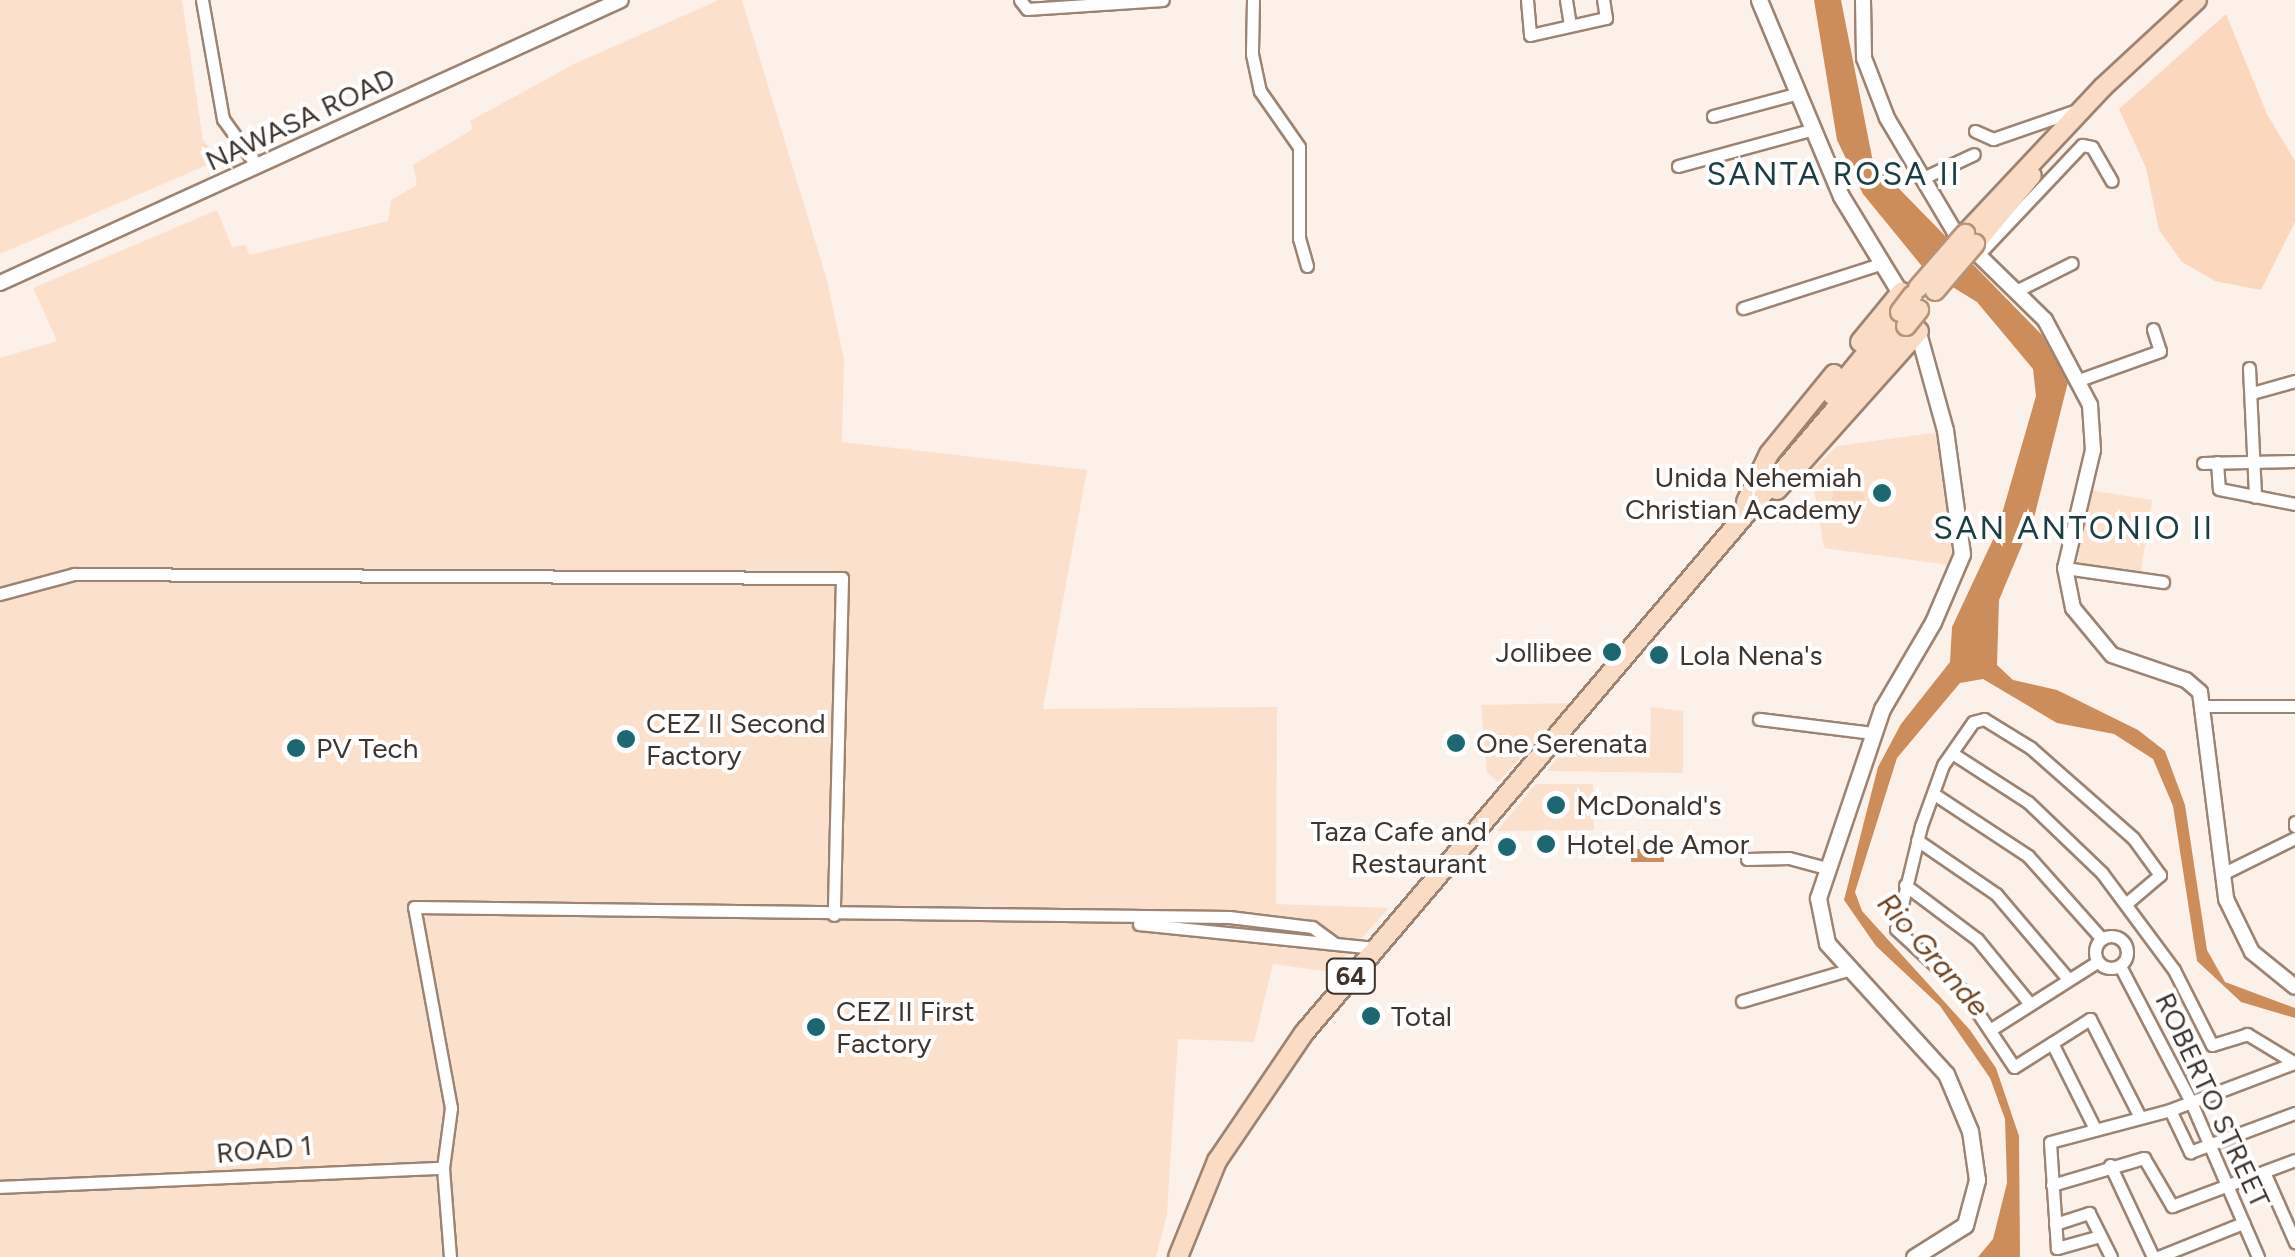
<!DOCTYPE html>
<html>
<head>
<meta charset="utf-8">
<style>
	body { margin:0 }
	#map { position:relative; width:2295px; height:1257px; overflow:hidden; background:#fcf1e9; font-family:Figtree,sans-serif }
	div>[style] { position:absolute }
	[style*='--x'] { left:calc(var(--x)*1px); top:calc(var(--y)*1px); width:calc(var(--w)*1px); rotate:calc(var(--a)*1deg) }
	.built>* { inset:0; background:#fbe0cc; transform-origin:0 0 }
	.green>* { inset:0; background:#fbd7bd }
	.round { border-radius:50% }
	.water>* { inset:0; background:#cc8d5b; transform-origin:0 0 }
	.roads { filter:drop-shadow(2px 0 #9d8472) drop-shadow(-2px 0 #9d8472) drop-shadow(0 2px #9d8472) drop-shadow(0 -2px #9d8472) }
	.minor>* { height:11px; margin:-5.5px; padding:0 5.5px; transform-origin:5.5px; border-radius:5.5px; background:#fff }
	.minor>.ring { margin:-5.5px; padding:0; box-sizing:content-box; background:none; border:11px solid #fff; border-radius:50% }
	.tertiary>* { height:14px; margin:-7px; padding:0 7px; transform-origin:7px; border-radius:7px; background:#fff }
	.secondary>* { height:15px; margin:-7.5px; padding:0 7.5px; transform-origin:7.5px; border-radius:7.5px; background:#fff }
	.primary>* { height:18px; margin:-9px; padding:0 9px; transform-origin:9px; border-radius:9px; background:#fadcc5 }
	.bridges { filter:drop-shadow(2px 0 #b79276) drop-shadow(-2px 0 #b79276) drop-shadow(0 2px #b79276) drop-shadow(0 -2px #b79276) }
	.primary-bridge>* { height:18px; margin:-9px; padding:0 9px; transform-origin:9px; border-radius:9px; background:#fadcc5 }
	.dots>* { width:28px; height:28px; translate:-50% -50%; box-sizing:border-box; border:5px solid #fff; border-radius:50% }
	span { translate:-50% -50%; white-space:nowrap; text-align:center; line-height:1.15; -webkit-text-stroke:8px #fff; paint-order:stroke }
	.shield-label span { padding:2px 8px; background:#fff; border:2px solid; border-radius:8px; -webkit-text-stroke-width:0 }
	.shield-label { font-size:25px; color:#3f352d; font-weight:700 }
	.street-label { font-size:28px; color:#3f352d }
	.poi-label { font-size:28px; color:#3f352d }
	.right { translate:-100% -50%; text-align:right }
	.left { translate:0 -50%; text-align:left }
	.water-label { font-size:30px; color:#70441f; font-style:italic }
	.quarter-label { font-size:32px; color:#1c3d42; letter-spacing:2.5px }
</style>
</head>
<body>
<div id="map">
	<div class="built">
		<i style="clip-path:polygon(0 0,182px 0,203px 140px,219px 160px,0 254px)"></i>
		<i style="clip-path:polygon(719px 0,742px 0,827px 280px,844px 359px,842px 442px,1087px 470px,1043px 709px,1277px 707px,1276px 904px,1389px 908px,1331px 972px,1273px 964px,1254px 1042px,1178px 1039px,1167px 1214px,1156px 1257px,0 1257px,0 358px,57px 341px,33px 288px,217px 210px,232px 247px,246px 245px,249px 255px,388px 221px,391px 200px,417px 185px,413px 165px,473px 129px,470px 121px,576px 63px)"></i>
		<i style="clip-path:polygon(1940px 432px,1956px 546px,1949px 565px,1824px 548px,1811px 471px,1837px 446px)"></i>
		<i style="left:2089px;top:490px;width:64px;height:79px;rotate:9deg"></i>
		<i style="clip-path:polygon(1571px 703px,1498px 782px,1487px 773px,1481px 705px)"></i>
		<i style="clip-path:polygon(1651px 707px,1683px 711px,1683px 773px,1547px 771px,1573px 739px,1650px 747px)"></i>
		<i style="clip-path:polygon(1536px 784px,1593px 784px,1594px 830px,1497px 831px)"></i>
	</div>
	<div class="green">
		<i style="clip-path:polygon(2226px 14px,2267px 114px,2295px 161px,2295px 222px,2261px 290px,2215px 281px,2182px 262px,2159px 230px,2146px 168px,2119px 109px)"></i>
		<i class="round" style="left:1832px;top:484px;width:32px;height:32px"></i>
	</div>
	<div class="water">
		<i style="clip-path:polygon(1814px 0,1841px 0,1873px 162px,2042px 335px,2068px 382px,2035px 514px,1999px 600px,1997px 665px,2013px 680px,2057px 690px,2138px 730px,2165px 751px,2185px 805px,2207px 950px,2225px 982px,2295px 1008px,2295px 1018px,2241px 1002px,2197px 961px,2173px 806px,2153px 759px,2114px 734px,2057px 723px,1983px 679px,1960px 683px,1897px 758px,1855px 892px,1862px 911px,1970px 1030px,1996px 1068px,2019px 1136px,2020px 1257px,1978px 1257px,1993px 1239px,2007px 1183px,2005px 1119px,1990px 1078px,1940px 1006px,1876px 946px,1844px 900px,1878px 767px,1901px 724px,1950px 662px,1952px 627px,1997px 531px,2036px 396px,2033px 369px,1977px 302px,1925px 270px,1863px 194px,1837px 140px)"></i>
		<i style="left:1631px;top:849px;width:33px;height:13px"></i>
	</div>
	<div class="roads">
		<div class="minor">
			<i style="--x:202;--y:0;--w:121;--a:80"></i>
			<i style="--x:223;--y:119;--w:58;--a:54.1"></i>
			<i style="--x:1020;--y:0;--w:11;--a:52"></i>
			<i style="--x:1027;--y:9;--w:136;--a:-3.8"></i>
			<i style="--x:1253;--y:0;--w:54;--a:91.1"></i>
			<i style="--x:1252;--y:54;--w:38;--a:78"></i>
			<i style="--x:1260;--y:91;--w:68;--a:55.1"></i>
			<i style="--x:1299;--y:147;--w:91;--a:90"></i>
			<i style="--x:1299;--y:238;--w:29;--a:74"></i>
			<i style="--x:1527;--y:0;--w:35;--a:85"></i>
			<i style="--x:1530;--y:35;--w:78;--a:-12.6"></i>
			<i style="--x:1606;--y:18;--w:18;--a:-99"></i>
			<i style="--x:1566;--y:0;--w:25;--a:81"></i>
			<i style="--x:1713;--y:116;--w:89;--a:-15"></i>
			<i style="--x:1975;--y:131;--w:20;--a:24"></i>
			<i style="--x:1993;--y:139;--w:92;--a:-19"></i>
			<i style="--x:1678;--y:166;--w:141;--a:-15.2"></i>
			<i style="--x:1923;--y:178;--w:56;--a:-25.2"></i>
			<i style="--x:1977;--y:256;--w:153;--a:-46.6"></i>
			<i style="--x:2082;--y:145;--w:10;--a:11"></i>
			<i style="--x:2092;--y:147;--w:39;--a:60"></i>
			<i style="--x:2018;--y:290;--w:60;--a:-26.6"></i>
			<i style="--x:1743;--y:308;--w:147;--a:-17.8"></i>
			<i style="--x:2249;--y:368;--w:129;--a:87.3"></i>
			<i style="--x:2079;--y:380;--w:86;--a:-19.7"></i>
			<i style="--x:2160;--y:351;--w:23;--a:-108"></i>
			<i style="--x:2252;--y:393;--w:45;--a:-15.6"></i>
			<i style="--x:2217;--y:462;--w:27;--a:86"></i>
			<i style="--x:2219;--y:489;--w:77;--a:11.2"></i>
			<i style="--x:2203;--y:463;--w:92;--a:-1.2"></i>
			<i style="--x:2065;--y:568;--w:99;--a:8.1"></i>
			<i style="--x:0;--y:594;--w:77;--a:-15.1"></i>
			<i style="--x:74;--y:574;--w:768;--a:0.3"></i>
			<i style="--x:842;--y:578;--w:337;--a:91.4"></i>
			<i style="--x:2203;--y:706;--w:92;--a:0"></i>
			<i style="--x:1759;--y:719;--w:115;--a:7"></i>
			<i style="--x:1952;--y:753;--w:90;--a:32.8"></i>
			<i style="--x:2028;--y:802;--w:103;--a:43.8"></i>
			<i style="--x:2102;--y:873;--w:121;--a:53.4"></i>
			<i style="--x:2174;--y:970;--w:84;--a:63.1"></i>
			<i style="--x:2212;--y:1045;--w:37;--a:-17"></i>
			<i style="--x:2247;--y:1034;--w:56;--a:31.1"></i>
			<i style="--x:1934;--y:794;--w:113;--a:33.4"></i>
			<i style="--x:2028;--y:856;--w:111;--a:48.3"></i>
			<i style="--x:2295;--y:822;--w:4;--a:90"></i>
			<i style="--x:1917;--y:840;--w:96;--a:34.4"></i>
			<i style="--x:1996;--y:894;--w:111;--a:49.7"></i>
			<i style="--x:1747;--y:859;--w:42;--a:-1.4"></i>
			<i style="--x:1789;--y:858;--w:39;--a:15"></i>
			<i style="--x:2222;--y:874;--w:81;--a:-26.3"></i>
			<i style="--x:1905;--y:885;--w:90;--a:36.9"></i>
			<i style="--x:1977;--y:939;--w:84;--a:50.8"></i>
			<i style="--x:2128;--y:902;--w:42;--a:-40.2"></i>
			<i style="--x:2160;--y:875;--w:46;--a:-126.1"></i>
			<i style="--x:2133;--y:838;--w:136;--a:-138.6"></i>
			<i style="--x:2031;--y:748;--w:55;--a:-148.3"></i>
			<i style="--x:1984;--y:719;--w:11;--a:165"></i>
			<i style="--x:1973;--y:722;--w:52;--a:124.9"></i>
			<i style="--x:1943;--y:765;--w:65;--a:109.8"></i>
			<i style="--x:1921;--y:826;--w:106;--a:103.6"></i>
			<i style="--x:1896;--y:929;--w:93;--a:42.8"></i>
			<i style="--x:1964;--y:992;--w:90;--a:56.3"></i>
			<i style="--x:2014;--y:1067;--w:90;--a:-32.3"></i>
			<i style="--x:2090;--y:1019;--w:108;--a:63"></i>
			<i style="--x:1139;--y:924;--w:237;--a:5.8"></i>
			<i class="ring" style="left:2095px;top:936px;width:21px;height:21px"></i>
			<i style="--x:2120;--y:966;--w:153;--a:62.4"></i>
			<i style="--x:2191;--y:1102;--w:169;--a:66.6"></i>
			<i style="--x:1742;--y:1001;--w:110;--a:-16.3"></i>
			<i style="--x:1993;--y:1028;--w:123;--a:-32.4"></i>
			<i style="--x:2052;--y:1043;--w:94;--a:63.4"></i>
			<i style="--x:2170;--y:1110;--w:47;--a:64.5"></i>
			<i style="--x:2190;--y:1152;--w:112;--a:-20.4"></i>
			<i style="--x:2110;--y:1165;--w:102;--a:64.9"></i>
			<i style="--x:2264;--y:1172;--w:77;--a:66.1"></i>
			<i style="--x:2052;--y:1185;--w:96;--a:-16.4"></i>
			<i style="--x:2144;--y:1158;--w:56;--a:59.7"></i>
			<i style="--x:2172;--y:1206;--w:131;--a:-20.5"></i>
			<i style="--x:0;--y:1187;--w:443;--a:-2.5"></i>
			<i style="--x:2055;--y:1224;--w:36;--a:-18"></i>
			<i style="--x:2089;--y:1213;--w:49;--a:63.4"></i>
			<i style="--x:2100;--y:1236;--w:45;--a:164.4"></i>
			<i style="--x:2057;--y:1248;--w:106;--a:-93.8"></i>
			<i style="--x:2050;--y:1142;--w:124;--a:-14.9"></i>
			<i style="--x:2170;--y:1110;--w:133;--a:-20.8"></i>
			<i style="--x:450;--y:1257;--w:89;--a:-94.5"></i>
			<i style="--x:443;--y:1168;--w:61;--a:-82.4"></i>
			<i style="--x:451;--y:1108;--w:204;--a:-100.4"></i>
			<i style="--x:414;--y:907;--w:815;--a:0.7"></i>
			<i style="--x:1229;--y:917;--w:84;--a:6.9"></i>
			<i style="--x:1312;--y:927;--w:27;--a:36"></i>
			<i style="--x:2158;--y:1257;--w:92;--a:-21.8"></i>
		</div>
		<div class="tertiary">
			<i style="--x:1863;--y:0;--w:58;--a:89"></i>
			<i style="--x:1864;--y:58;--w:64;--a:69"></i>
			<i style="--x:1887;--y:118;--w:131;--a:59.3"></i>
			<i style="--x:1954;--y:231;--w:127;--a:44.4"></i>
			<i style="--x:2045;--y:320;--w:96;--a:62.1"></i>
			<i style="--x:2090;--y:405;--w:45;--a:86.2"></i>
			<i style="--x:2093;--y:450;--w:121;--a:103.3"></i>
			<i style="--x:2065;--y:568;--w:41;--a:78.7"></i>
			<i style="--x:2073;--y:608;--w:61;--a:50.3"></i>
			<i style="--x:2112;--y:655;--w:78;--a:18.7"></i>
			<i style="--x:2186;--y:680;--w:18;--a:41"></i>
			<i style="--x:2200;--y:692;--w:209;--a:82.8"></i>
			<i style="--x:2226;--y:899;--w:59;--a:63.9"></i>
			<i style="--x:2252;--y:952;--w:55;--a:39.1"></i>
			<i style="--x:0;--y:283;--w:682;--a:-24.5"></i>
		</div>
		<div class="secondary">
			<i style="--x:1759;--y:0;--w:212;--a:67.3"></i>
			<i style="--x:1841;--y:196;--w:123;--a:58.6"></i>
			<i style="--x:1914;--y:1257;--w:60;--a:-32.1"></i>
			<i style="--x:1965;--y:1225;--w:47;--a:-75.1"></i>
			<i style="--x:1977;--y:1180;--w:49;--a:-98.1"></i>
			<i style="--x:1970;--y:1131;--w:62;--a:-112.8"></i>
			<i style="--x:1946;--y:1074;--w:177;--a:-132.3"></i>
			<i style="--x:1827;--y:943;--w:46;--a:-101.3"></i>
			<i style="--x:1818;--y:898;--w:200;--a:-71.3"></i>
			<i style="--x:1882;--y:709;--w:101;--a:-59.6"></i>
			<i style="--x:1933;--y:622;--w:74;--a:-66.9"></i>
			<i style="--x:1962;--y:554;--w:125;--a:-97.8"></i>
			<i style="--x:1945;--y:430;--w:112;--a:-105.5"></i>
		</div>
		<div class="primary">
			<i style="--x:1965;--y:234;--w:202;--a:-46.8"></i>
			<i style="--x:2103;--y:87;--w:128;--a:-42.8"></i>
			<i style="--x:1975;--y:244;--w:89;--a:-50.4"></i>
			<i style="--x:1860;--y:342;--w:65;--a:-50.6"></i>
			<i style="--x:1832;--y:395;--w:107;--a:-50.7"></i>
			<i style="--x:1777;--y:490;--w:213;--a:-48.2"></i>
			<i style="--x:1746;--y:502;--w:53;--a:-64.4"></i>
			<i style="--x:1769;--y:454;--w:103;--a:-50.9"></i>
			<i style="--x:1178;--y:1257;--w:104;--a:-67.9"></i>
			<i style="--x:1217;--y:1161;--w:155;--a:-55.8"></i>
			<i style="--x:1304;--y:1033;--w:929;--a:-49.59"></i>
		</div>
	</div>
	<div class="bridges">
		<div class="primary-bridge">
			<i style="--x:1918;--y:288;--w:72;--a:-49"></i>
			<i style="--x:1935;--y:291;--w:62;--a:-49.6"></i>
			<i style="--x:1900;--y:312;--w:21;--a:-53"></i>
			<i style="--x:1906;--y:326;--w:21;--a:-51"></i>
		</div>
	</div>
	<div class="dots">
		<i style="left:1882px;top:493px;background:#1c6771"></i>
		<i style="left:1612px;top:652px;background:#1c6771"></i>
		<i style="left:1659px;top:655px;background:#1c6771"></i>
		<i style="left:626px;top:739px;background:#1c6771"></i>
		<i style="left:1456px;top:743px;background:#1c6771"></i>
		<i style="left:296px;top:748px;background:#1c6771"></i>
		<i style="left:1556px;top:805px;background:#1c6771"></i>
		<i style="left:1546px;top:844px;background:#1c6771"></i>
		<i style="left:1507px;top:847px;background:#1c6771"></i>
		<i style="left:1371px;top:1016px;background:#1c6771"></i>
		<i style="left:816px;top:1027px;background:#1c6771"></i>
	</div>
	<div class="shield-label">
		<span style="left:1351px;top:976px">64</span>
	</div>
	<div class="street-label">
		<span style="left:300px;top:119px;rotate:-25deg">NAWASA ROAD</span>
		<span style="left:2213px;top:1100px;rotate:65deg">ROBERTO STREET</span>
		<span style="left:264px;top:1149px;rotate:-5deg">ROAD 1</span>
	</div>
	<div class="poi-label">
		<span class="right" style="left:1862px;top:493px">Unida Nehemiah<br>Christian Academy</span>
		<span class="right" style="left:1592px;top:652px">Jollibee</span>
		<span class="left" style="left:1679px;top:655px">Lola Nena's</span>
		<span class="left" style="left:646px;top:739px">CEZ II Second<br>Factory</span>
		<span class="left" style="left:1476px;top:743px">One Serenata</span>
		<span class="left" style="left:316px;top:748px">PV Tech</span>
		<span class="left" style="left:1576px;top:805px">McDonald's</span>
		<span class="right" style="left:1487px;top:847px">Taza Cafe and<br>Restaurant</span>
		<span class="left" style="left:1566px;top:844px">Hotel de Amor</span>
		<span class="left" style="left:836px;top:1027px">CEZ II First<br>Factory</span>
		<span class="left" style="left:1391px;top:1016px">Total</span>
	</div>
	<div class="water-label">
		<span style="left:1933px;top:955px;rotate:49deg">Rio Grande</span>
	</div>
	<div class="quarter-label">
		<span style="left:1834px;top:174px">SANTA ROSA II</span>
		<span style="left:2074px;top:528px">SAN ANTONIO II</span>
	</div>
</div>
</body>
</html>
